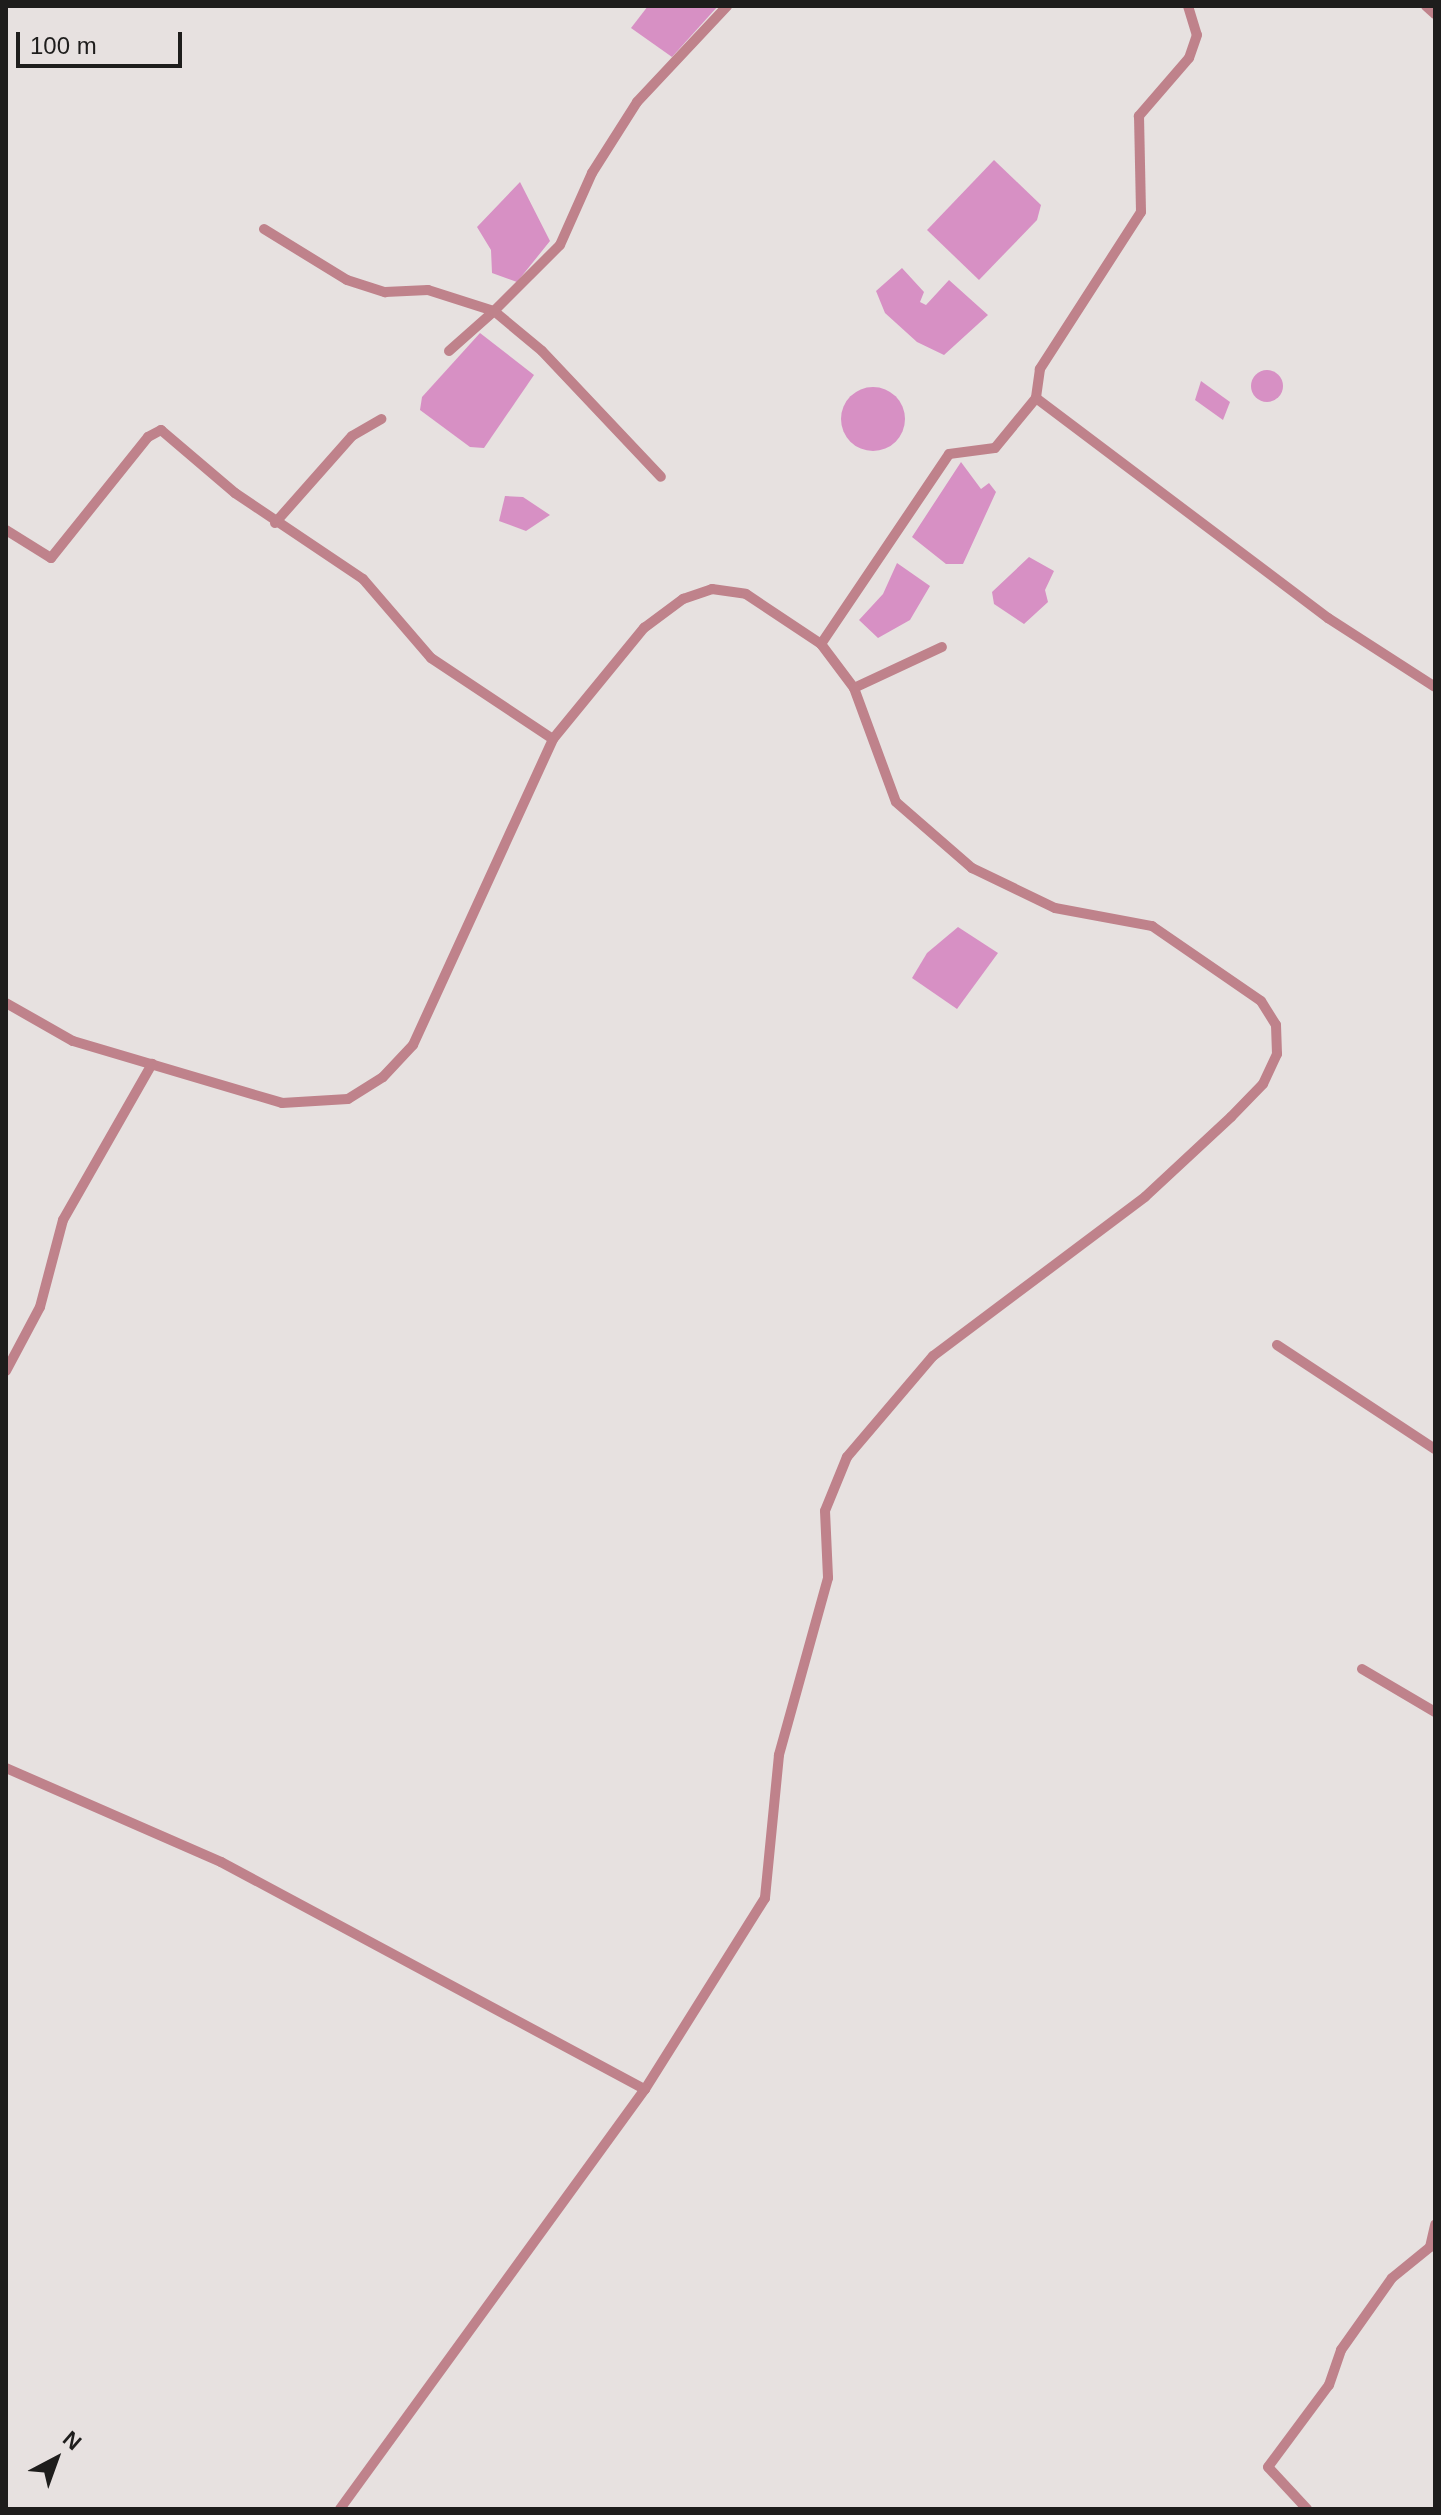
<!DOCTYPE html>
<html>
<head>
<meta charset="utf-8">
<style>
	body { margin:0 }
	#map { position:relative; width:1441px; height:2515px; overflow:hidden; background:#e7e1e0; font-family:Helvetica,sans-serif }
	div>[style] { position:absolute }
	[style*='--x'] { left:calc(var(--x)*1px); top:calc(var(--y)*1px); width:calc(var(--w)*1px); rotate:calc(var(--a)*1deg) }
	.water>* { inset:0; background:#d790c4 }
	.round { border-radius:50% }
	.minor>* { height:10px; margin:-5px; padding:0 5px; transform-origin:5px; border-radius:5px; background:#bf828b }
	span { translate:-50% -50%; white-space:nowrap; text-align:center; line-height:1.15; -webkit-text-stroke:6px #e7e1e0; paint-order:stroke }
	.frame { position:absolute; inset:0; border:8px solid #1e1d1c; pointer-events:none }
	.north { position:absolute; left:16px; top:2419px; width:80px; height:80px; -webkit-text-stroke:6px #e7e1e0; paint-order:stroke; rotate:41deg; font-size:22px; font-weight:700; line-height:32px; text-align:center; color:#1e1d1c }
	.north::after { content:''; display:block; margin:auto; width:28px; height:36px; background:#1e1d1c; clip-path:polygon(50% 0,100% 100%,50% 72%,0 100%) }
	.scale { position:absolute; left:16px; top:32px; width:166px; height:36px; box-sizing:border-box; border:4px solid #1e1d1c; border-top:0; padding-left:10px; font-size:24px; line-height:28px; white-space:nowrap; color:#1e1d1c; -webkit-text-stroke:6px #e7e1e0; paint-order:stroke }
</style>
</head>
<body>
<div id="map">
	<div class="water">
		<i style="clip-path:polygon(648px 6px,718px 6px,672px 57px,631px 28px)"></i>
		<i style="clip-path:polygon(994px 160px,1041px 205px,1037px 220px,979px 280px,927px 230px)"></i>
		<i style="clip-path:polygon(520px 182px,550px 241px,517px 282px,492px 273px,491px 250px,477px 227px)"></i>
		<i style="clip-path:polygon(902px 268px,924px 292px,920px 302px,926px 305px,949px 280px,988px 315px,944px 355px,917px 342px,885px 313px,876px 291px)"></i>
		<i style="clip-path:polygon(480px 333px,534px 375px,484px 448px,470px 447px,420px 410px,422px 397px)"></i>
		<i class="round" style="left:1251px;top:370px;width:32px;height:32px"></i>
		<i style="clip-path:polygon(1201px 381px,1230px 402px,1223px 420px,1195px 400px)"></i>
		<i class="round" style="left:841px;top:387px;width:64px;height:64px"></i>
		<i style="clip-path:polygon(961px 462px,981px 489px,989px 483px,996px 492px,963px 564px,946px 564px,912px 537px)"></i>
		<i style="clip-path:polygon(505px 496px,523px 497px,550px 515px,526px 531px,499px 521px)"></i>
		<i style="clip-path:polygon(1029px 557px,1054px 571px,1045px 590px,1048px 602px,1024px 624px,994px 604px,992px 592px)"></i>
		<i style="clip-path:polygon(897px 563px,930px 586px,910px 620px,878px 638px,859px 620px,883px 594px)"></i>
		<i style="clip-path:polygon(958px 927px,998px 953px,957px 1009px,912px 978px,927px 953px)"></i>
	</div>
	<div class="minor">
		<i style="--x:1188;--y:6;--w:30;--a:73"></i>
		<i style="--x:1197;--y:35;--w:24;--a:109"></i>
		<i style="--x:1189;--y:58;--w:77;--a:130.8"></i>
		<i style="--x:1139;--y:116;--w:96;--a:88.8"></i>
		<i style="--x:1141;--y:212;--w:187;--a:122.8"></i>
		<i style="--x:1040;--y:369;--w:29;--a:98"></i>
		<i style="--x:1036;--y:398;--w:366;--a:37"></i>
		<i style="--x:1328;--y:618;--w:127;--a:32.8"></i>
		<i style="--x:1426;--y:6;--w:12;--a:42"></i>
		<i style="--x:264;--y:229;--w:97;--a:31.6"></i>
		<i style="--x:347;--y:280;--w:40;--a:18"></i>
		<i style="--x:385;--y:292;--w:43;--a:-2.7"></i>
		<i style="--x:428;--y:290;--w:69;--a:17.7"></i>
		<i style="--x:494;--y:311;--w:93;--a:-45"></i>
		<i style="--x:560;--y:245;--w:79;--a:-66"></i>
		<i style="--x:592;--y:173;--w:84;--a:-57.6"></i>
		<i style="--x:637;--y:102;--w:132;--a:-46.8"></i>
		<i style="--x:449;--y:351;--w:60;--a:-41.6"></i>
		<i style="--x:494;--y:311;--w:62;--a:39.8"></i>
		<i style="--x:542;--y:351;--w:173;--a:46.6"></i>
		<i style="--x:275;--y:523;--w:116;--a:-48.5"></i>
		<i style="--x:352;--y:436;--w:34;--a:-30"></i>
		<i style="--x:6;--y:530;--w:53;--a:31.9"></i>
		<i style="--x:51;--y:558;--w:155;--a:-51.3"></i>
		<i style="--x:148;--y:437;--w:15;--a:-28"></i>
		<i style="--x:161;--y:430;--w:97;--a:40.4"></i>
		<i style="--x:235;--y:493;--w:154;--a:33.9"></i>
		<i style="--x:363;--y:579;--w:104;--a:49.3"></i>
		<i style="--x:431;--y:658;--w:146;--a:33.6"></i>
		<i style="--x:821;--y:644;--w:229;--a:-56"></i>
		<i style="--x:949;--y:454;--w:46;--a:-7.4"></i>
		<i style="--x:995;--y:448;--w:65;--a:-50.6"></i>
		<i style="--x:854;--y:688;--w:97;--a:-25"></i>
		<i style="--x:6;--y:1003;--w:77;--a:29.6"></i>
		<i style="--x:73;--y:1041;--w:218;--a:16.5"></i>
		<i style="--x:282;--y:1103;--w:66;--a:-3.5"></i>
		<i style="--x:348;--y:1099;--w:41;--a:-32.2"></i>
		<i style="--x:383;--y:1077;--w:44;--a:-46.8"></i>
		<i style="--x:413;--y:1045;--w:337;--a:-65.4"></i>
		<i style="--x:553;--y:739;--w:144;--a:-50.7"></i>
		<i style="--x:644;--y:628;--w:49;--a:-36.6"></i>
		<i style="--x:683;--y:599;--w:31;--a:-19"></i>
		<i style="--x:712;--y:589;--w:34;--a:8"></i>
		<i style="--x:746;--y:594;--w:90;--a:33.7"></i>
		<i style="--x:821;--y:644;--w:55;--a:53.1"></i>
		<i style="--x:854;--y:688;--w:121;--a:69.8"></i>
		<i style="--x:896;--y:802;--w:101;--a:41"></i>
		<i style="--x:972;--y:868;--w:92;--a:25.7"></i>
		<i style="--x:1055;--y:908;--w:99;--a:10.5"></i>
		<i style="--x:1152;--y:926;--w:132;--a:34.5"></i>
		<i style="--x:1261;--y:1001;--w:28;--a:58"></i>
		<i style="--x:1276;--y:1025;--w:29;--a:88"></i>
		<i style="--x:1277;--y:1054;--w:33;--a:115"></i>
		<i style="--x:1263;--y:1084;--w:46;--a:134.1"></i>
		<i style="--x:1231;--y:1117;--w:117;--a:137.1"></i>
		<i style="--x:1145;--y:1197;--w:265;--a:143.1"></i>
		<i style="--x:933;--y:1356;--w:133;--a:130.4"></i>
		<i style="--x:847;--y:1457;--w:58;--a:112.2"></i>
		<i style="--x:825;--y:1511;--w:67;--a:87.4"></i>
		<i style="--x:828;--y:1578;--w:184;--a:105.5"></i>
		<i style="--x:779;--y:1755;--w:144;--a:95.6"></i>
		<i style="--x:765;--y:1898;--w:226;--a:122.1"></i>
		<i style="--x:645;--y:2089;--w:519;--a:125.99"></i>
		<i style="--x:1277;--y:1345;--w:189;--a:33.4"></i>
		<i style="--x:6;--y:1371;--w:72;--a:-62"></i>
		<i style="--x:40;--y:1307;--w:90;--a:-75.2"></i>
		<i style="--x:63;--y:1220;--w:180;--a:-60.3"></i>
		<i style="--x:1362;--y:1669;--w:85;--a:30.5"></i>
		<i style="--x:6;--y:1768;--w:235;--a:23.6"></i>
		<i style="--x:221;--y:1862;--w:481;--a:28.2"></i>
		<i style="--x:1307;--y:2509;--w:57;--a:-132.9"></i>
		<i style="--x:1268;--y:2467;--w:102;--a:-53.4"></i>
		<i style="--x:1329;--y:2385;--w:37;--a:-71"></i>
		<i style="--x:1341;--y:2350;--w:88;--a:-54.7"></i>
		<i style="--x:1392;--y:2278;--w:49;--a:-39.2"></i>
		<i style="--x:1430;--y:2247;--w:23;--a:-77"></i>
	</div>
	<div class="frame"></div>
	<div class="north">N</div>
	<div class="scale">100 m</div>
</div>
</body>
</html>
